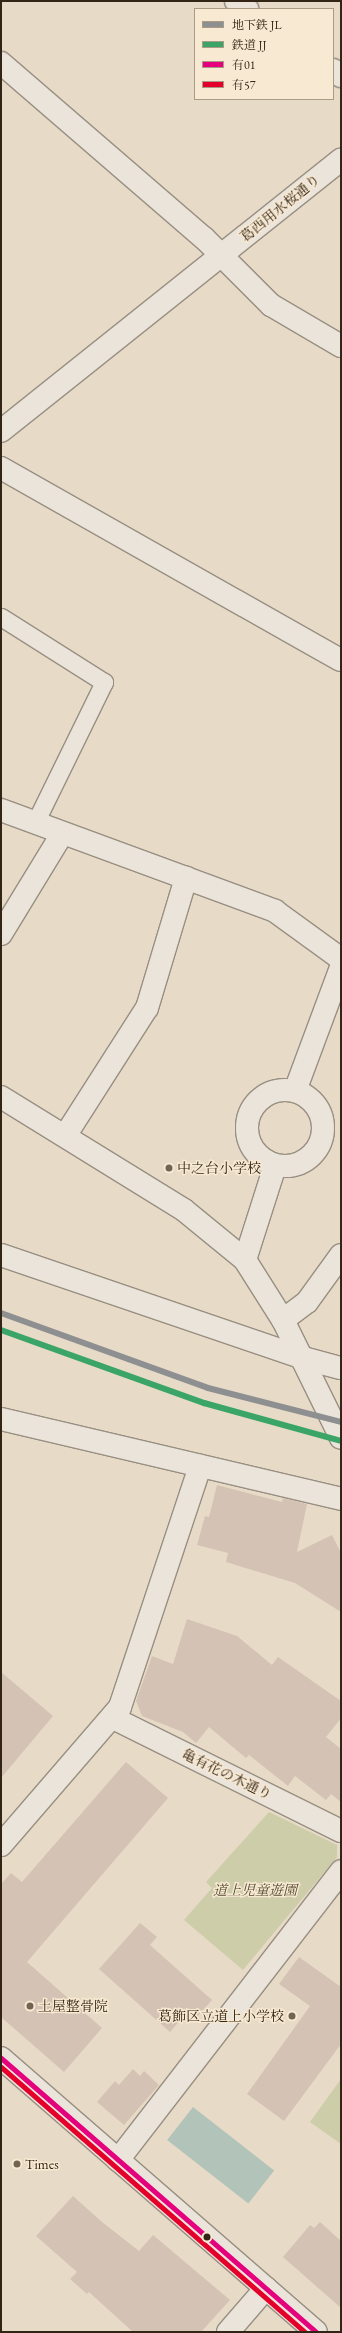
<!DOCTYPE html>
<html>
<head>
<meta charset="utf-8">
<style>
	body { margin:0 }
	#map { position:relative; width:342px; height:2333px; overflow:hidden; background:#e7dac6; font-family:"EB Garamond","Noto Serif JP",serif }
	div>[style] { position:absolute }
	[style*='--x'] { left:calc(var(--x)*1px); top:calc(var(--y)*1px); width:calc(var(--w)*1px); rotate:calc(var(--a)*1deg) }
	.green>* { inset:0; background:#cdcda9 }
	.water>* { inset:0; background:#b2c4b9; transform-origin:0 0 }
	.building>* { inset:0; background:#d4c3b4 }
	.roads { filter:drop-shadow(1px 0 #988f82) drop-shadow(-1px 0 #988f82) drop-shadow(0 1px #988f82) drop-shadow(0 -1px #988f82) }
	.lane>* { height:17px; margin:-8.5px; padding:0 8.5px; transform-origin:8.5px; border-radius:8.5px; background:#ebe4da }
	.street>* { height:22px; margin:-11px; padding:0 11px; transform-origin:11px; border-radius:11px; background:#ebe4da }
	.street>.ring { margin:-11px; padding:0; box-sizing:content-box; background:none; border:22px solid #ebe4da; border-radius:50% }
	.secondary>* { height:22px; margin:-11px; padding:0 11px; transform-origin:11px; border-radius:11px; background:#ebe4da }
	.bus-1>* { height:5px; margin:-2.5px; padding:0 2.5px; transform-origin:2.5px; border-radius:2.5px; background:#e5007d }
	.bus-2>* { height:5px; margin:-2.5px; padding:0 2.5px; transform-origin:2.5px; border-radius:2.5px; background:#e4002b }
	.rail-1>* { height:6px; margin:-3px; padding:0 3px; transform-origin:3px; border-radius:3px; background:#3ba568 }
	.metro-1>* { height:6px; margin:-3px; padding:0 3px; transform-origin:3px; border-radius:3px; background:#8e8f91 }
	.dots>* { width:11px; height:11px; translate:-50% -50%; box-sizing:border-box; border:2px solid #f8e9d2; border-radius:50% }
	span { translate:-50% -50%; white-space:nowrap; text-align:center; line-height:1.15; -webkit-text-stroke:3px #f8e9d2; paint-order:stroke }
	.street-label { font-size:14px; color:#332515 }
	.poi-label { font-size:14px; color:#332515 }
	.left { translate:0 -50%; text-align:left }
	.right { translate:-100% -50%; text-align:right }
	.park-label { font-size:14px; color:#544c34; font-style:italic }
	.frame { position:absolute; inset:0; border:2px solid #332515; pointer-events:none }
	.legend { position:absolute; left:194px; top:8px; width:140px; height:92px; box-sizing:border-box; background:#f8e9d2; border:1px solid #a99b86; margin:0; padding:5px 7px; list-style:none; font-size:12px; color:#332515 }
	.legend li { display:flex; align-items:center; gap:8px; height:20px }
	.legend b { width:20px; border:1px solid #a99b86 }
</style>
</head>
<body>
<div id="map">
	<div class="green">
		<i style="clip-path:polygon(269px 1812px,337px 1845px,337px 1857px,243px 1970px,184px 1920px,212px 1888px,206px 1882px)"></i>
		<i style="clip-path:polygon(341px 2079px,341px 2144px,310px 2122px)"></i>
	</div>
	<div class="water">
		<i style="left:193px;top:2107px;width:103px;height:42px;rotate:38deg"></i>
	</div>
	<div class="building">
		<i style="clip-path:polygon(217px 1485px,282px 1502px,283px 1498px,307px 1504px,297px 1552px,332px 1535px,341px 1553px,341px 1612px,295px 1583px,226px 1562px,228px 1553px,197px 1545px,205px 1516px,209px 1517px)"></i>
		<i style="clip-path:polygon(187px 1619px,237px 1636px,272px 1665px,278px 1657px,341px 1701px,341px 1718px,326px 1737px,341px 1749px,341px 1802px,331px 1794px,326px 1800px,295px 1776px,288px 1786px,249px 1755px,246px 1758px,209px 1727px,196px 1743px,183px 1732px,142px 1716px,136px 1701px,152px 1656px,173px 1664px)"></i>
		<i style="clip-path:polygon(1px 1672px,53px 1716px,1px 1778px)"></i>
		<i style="clip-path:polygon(126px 1762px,168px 1798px,27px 1962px,102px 2028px,64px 2072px,1px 2017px,1px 1884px,11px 1873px,22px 1882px)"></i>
		<i style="clip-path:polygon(140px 1923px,157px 1937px,150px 1945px,212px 2000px,197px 2017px,189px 2010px,170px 2032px,99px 1969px)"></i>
		<i style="clip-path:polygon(299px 1957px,341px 1987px,341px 2044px,284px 2121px,247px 2094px,310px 2006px,279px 1984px)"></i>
		<i style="clip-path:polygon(133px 2069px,140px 2076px,144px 2071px,159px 2085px,124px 2125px,97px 2102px,115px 2081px,119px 2085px)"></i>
		<i style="clip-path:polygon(73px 2196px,102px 2222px,139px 2251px,153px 2235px,230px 2300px,201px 2332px,133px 2332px,89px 2292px,87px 2294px,70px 2279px,77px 2272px,36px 2236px)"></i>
		<i style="clip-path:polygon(320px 2222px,341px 2241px,341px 2308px,283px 2257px,310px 2225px,314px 2228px)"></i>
	</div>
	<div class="roads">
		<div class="lane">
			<i style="--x:1;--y:617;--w:122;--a:32.3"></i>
			<i style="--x:104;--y:682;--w:157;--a:116.1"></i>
		</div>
		<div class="street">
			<i style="--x:236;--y:1;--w:14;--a:36"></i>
			<i style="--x:1;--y:63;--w:268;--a:40.8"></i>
			<i style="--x:204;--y:238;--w:95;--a:45"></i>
			<i style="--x:271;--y:305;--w:81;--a:30.4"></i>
			<i style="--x:333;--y:70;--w:10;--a:37"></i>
			<i style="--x:1;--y:468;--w:390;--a:29.5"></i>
			<i style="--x:1;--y:934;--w:117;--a:-58.6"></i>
			<i class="ring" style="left:247px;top:1090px;width:54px;height:54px"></i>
			<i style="--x:295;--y:1091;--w:132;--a:-69.6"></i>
			<i style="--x:65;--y:1136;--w:152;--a:-57.4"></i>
			<i style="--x:147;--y:1008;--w:136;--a:-73.3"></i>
			<i style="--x:1;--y:1255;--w:319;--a:18.8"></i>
			<i style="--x:303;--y:1358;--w:39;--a:15"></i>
			<i style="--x:245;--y:1260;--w:99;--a:-72.3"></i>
			<i style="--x:283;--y:1320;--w:30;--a:-37"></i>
			<i style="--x:307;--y:1302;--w:58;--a:-54.1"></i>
			<i style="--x:1;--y:1419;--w:349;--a:13.2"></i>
			<i style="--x:113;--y:1718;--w:254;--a:26.4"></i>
			<i style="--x:1;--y:1845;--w:182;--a:-49.2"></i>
			<i style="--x:120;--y:1707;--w:254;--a:-71.6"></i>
			<i style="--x:118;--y:2160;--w:365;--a:-52.3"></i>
			<i style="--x:228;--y:2332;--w:58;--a:-49.2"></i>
		</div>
		<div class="secondary">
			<i style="--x:1;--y:431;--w:435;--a:-38.6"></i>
			<i style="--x:1;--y:810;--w:292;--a:20.2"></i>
			<i style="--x:275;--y:911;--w:82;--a:36"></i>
			<i style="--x:1;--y:1097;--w:215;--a:31.7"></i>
			<i style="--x:184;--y:1210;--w:79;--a:39.3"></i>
			<i style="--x:245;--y:1260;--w:71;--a:57.7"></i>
			<i style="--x:283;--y:1320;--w:131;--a:63.8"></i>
			<i style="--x:1;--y:2058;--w:417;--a:41"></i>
		</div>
	</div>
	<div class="bus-1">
		<i style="--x:1;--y:2058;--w:417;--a:41"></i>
	</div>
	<div class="bus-2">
		<i style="--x:1;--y:2067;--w:403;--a:41.1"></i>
	</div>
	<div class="rail-1">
		<i style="--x:1;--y:1330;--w:216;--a:19.8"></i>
		<i style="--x:204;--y:1403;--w:142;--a:15.5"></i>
	</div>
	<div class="metro-1">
		<i style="--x:1;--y:1313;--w:220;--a:19.9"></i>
		<i style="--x:208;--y:1388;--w:137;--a:14.3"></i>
	</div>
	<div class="dots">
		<i style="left:169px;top:1168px;background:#726453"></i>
		<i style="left:30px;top:2006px;background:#726453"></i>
		<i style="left:292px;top:2016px;background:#726453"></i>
		<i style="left:17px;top:2164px;background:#726453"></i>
		<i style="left:207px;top:2237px;background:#332515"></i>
	</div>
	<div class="street-label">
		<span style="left:280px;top:208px;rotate:-39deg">葛西用水桜通り</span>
		<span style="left:227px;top:1774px;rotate:26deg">亀有花の木通り</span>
	</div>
	<div class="poi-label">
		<span class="left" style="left:177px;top:1168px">中之台小学校</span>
		<span class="left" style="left:38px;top:2006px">土屋整骨院</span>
		<span class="right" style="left:284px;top:2016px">葛飾区立道上小学校</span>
		<span class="left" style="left:25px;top:2164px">Times</span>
	</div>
	<div class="park-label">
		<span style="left:255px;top:1890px">道上児童遊園</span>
	</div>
	<div class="frame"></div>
	<ul class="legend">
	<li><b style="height:5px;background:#8e8f91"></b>地下鉄 JL</li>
	<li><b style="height:5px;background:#3ba568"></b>鉄道 JJ</li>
	<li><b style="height:5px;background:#e5007d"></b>有01</li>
	<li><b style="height:5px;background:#e4002b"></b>有57</li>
	</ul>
</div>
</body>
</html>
